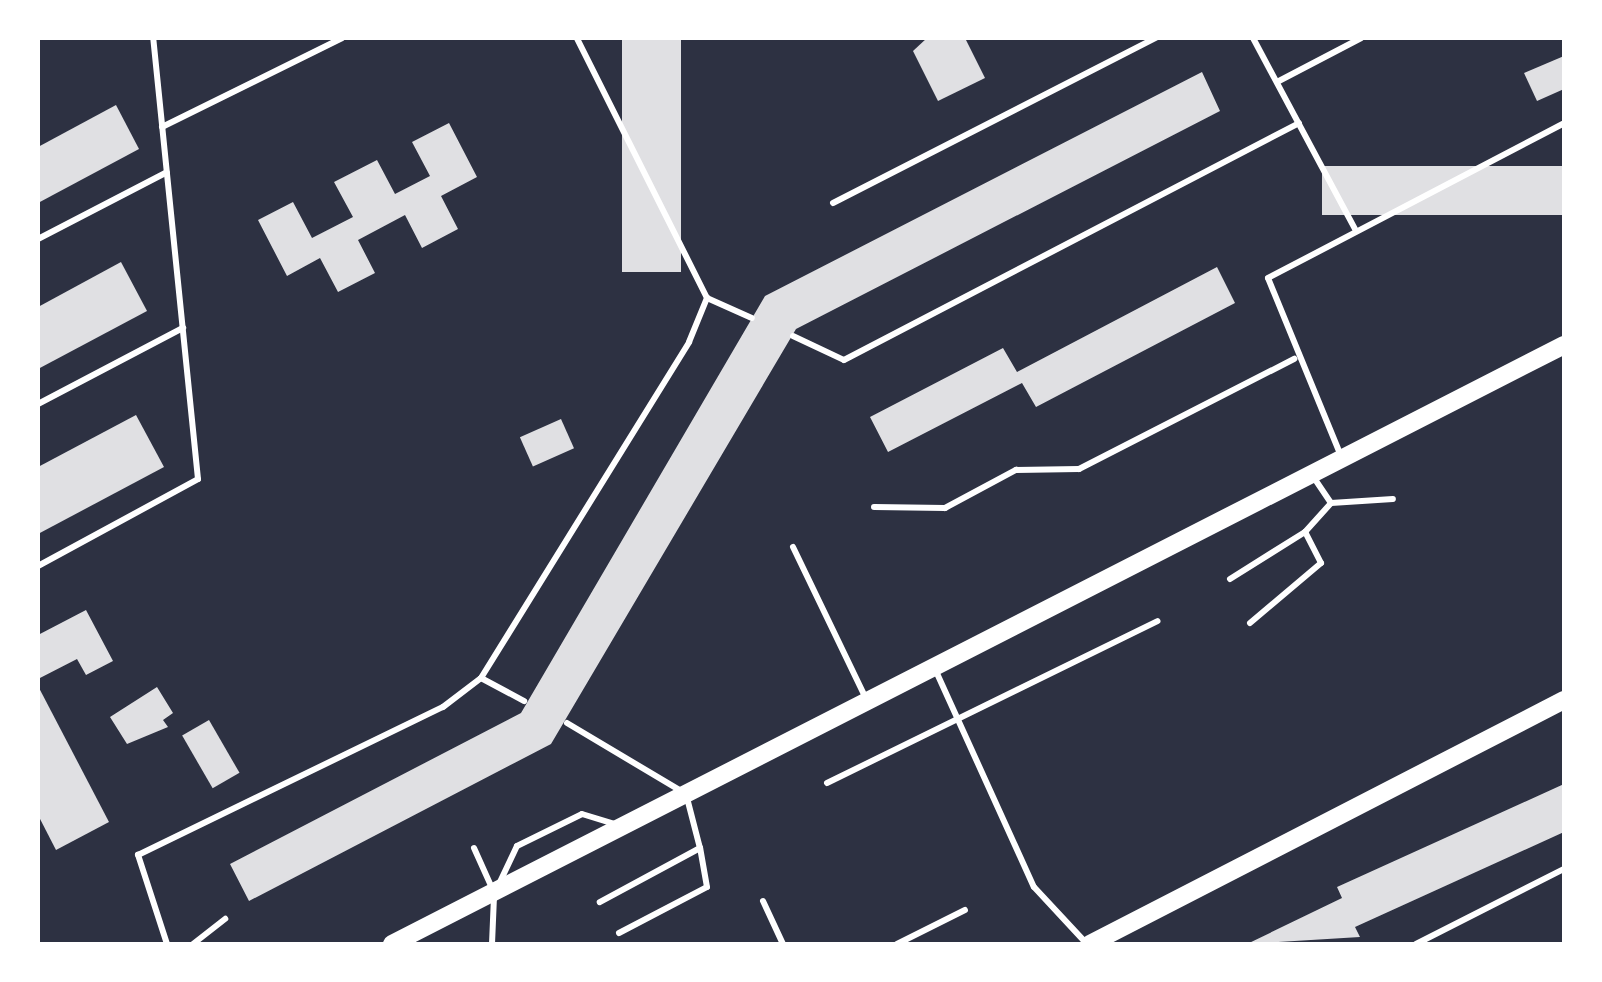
<!DOCTYPE html>
<html>
<head>
<meta charset="utf-8">
<style>
	body { margin:0 }
	#map { position:relative; width:1602px; height:982px; overflow:hidden; background:#2d3142; font-family:"PT Sans",sans-serif }
	div>[style] { position:absolute }
	[style*='--x'] { left:calc(var(--x)*1px); top:calc(var(--y)*1px); width:calc(var(--w)*1px); rotate:calc(var(--a)*1deg) }
	.building>* { inset:0; background:#e0e0e3; transform-origin:0 0 }
	.service>* { height:6px; margin:-3px; padding:0 3px; transform-origin:3px; border-radius:3px; background:#fff }
	.secondary>* { height:18px; margin:-9px; padding:0 9px; transform-origin:9px; border-radius:9px; background:#fff }
	span { translate:-50% -50%; white-space:nowrap; text-align:center; line-height:1.15; -webkit-text-stroke:10px #fff; paint-order:stroke }
	.frame { position:absolute; inset:0; border:40px solid #fff; pointer-events:none }
</style>
</head>
<body>
<div id="map">
	<div class="building">
		<i style="left:622px;top:38px;width:59px;height:234px"></i>
		<i style="clip-path:polygon(927px 38px,965px 38px,985px 78px,938px 101px,913px 51px)"></i>
		<i style="clip-path:polygon(1564px 56px,1564px 89px,1537px 101px,1524px 73px)"></i>
		<i style="clip-path:polygon(1202px 72px,1220px 111px,796px 329px,551px 744px,249px 901px,230px 864px,521px 713px,765px 296px)"></i>
		<i style="clip-path:polygon(116px 105px,139px 149px,38px 203px,38px 147px)"></i>
		<i style="clip-path:polygon(449px 123px,477px 177px,441px 196px,458px 229px,422px 248px,405px 215px,358px 240px,375px 273px,338px 292px,320px 258px,287px 276px,258px 220px,293px 202px,312px 238px,353px 217px,334px 182px,377px 160px,395px 194px,430px 176px,412px 142px)"></i>
		<i style="left:1564px;top:166px;width:49px;height:242px;rotate:90deg"></i>
		<i style="clip-path:polygon(121px 262px,147px 311px,38px 369px,38px 307px)"></i>
		<i style="clip-path:polygon(1217px 267px,1235px 303px,1036px 407px,1022px 383px,888px 452px,870px 417px,1003px 348px,1017px 372px)"></i>
		<i style="clip-path:polygon(136px 415px,164px 467px,38px 534px,38px 467px)"></i>
		<i style="left:561px;top:419px;width:32px;height:45px;rotate:66deg"></i>
		<i style="clip-path:polygon(86px 610px,113px 661px,86px 675px,77px 659px,38px 679px,38px 635px)"></i>
		<i style="clip-path:polygon(38px 686px,109px 822px,56px 850px,38px 815px)"></i>
		<i style="clip-path:polygon(157px 687px,173px 713px,163px 720px,168px 727px,127px 744px,110px 717px)"></i>
		<i style="left:209px;top:720px;width:61px;height:31px;rotate:60deg"></i>
		<i style="clip-path:polygon(1564px 784px,1564px 832px,1355px 927px,1360px 937px,1247px 944px,1342px 898px,1337px 887px)"></i>
	</div>
	<div class="service">
		<i style="--x:1253;--y:38;--w:217;--a:61.9"></i>
		<i style="--x:1277;--y:82;--w:95;--a:-27.6"></i>
		<i style="--x:162;--y:127;--w:201;--a:-26.3"></i>
		<i style="--x:833;--y:203;--w:363;--a:-27.1"></i>
		<i style="--x:38;--y:239;--w:145;--a:-27.4"></i>
		<i style="--x:707;--y:298;--w:49;--a:24"></i>
		<i style="--x:793;--y:336;--w:56;--a:25.2"></i>
		<i style="--x:844;--y:360;--w:513;--a:-27.51"></i>
		<i style="--x:38;--y:404;--w:164;--a:-27.7"></i>
		<i style="--x:1341;--y:456;--w:192;--a:-112.3"></i>
		<i style="--x:1268;--y:278;--w:334;--a:-27.6"></i>
		<i style="--x:1331;--y:503;--w:62;--a:-3.7"></i>
		<i style="--x:874;--y:507;--w:71;--a:0.8"></i>
		<i style="--x:945;--y:508;--w:81;--a:-28.2"></i>
		<i style="--x:1016;--y:470;--w:63;--a:-0.9"></i>
		<i style="--x:1079;--y:469;--w:242;--a:-27.1"></i>
		<i style="--x:793;--y:547;--w:169;--a:64.3"></i>
		<i style="--x:38;--y:566;--w:182;--a:-28.5"></i>
		<i style="--x:198;--y:479;--w:443;--a:-95.8"></i>
		<i style="--x:1230;--y:579;--w:89;--a:-32.1"></i>
		<i style="--x:1305;--y:532;--w:39;--a:-48"></i>
		<i style="--x:1331;--y:503;--w:34;--a:-124"></i>
		<i style="--x:1250;--y:623;--w:93;--a:-40.2"></i>
		<i style="--x:1321;--y:563;--w:35;--a:-117"></i>
		<i style="--x:935;--y:669;--w:239;--a:65.6"></i>
		<i style="--x:1034;--y:887;--w:78;--a:47.1"></i>
		<i style="--x:481;--y:678;--w:49;--a:28.1"></i>
		<i style="--x:567;--y:723;--w:139;--a:30.8"></i>
		<i style="--x:686;--y:794;--w:56;--a:75.5"></i>
		<i style="--x:700;--y:848;--w:114;--a:151.6"></i>
		<i style="--x:827;--y:783;--w:368;--a:-26.1"></i>
		<i style="--x:474;--y:848;--w:44;--a:65.8"></i>
		<i style="--x:499;--y:884;--w:42;--a:-64.7"></i>
		<i style="--x:517;--y:846;--w:72;--a:-26.2"></i>
		<i style="--x:582;--y:814;--w:38;--a:17"></i>
		<i style="--x:763;--y:901;--w:47;--a:65.1"></i>
		<i style="--x:619;--y:933;--w:99;--a:-27.6"></i>
		<i style="--x:707;--y:887;--w:40;--a:-100"></i>
		<i style="--x:167;--y:944;--w:94;--a:-108"></i>
		<i style="--x:138;--y:855;--w:339;--a:-25.9"></i>
		<i style="--x:443;--y:707;--w:48;--a:-37.3"></i>
		<i style="--x:481;--y:678;--w:395;--a:-58.2"></i>
		<i style="--x:689;--y:342;--w:48;--a:-67.8"></i>
		<i style="--x:707;--y:298;--w:291;--a:-116.6"></i>
		<i style="--x:193;--y:944;--w:41;--a:-38"></i>
		<i style="--x:492;--y:944;--w:48;--a:-87.6"></i>
		<i style="--x:897;--y:944;--w:76;--a:-26.6"></i>
		<i style="--x:1416;--y:944;--w:166;--a:-26.9"></i>
	</div>
	<div class="secondary">
		<i style="--x:392;--y:944;--w:1316;--a:-27.07"></i>
		<i style="--x:1090;--y:944;--w:533;--a:-27.24"></i>
	</div>
	<div class="frame"></div>
</div>
</body>
</html>
